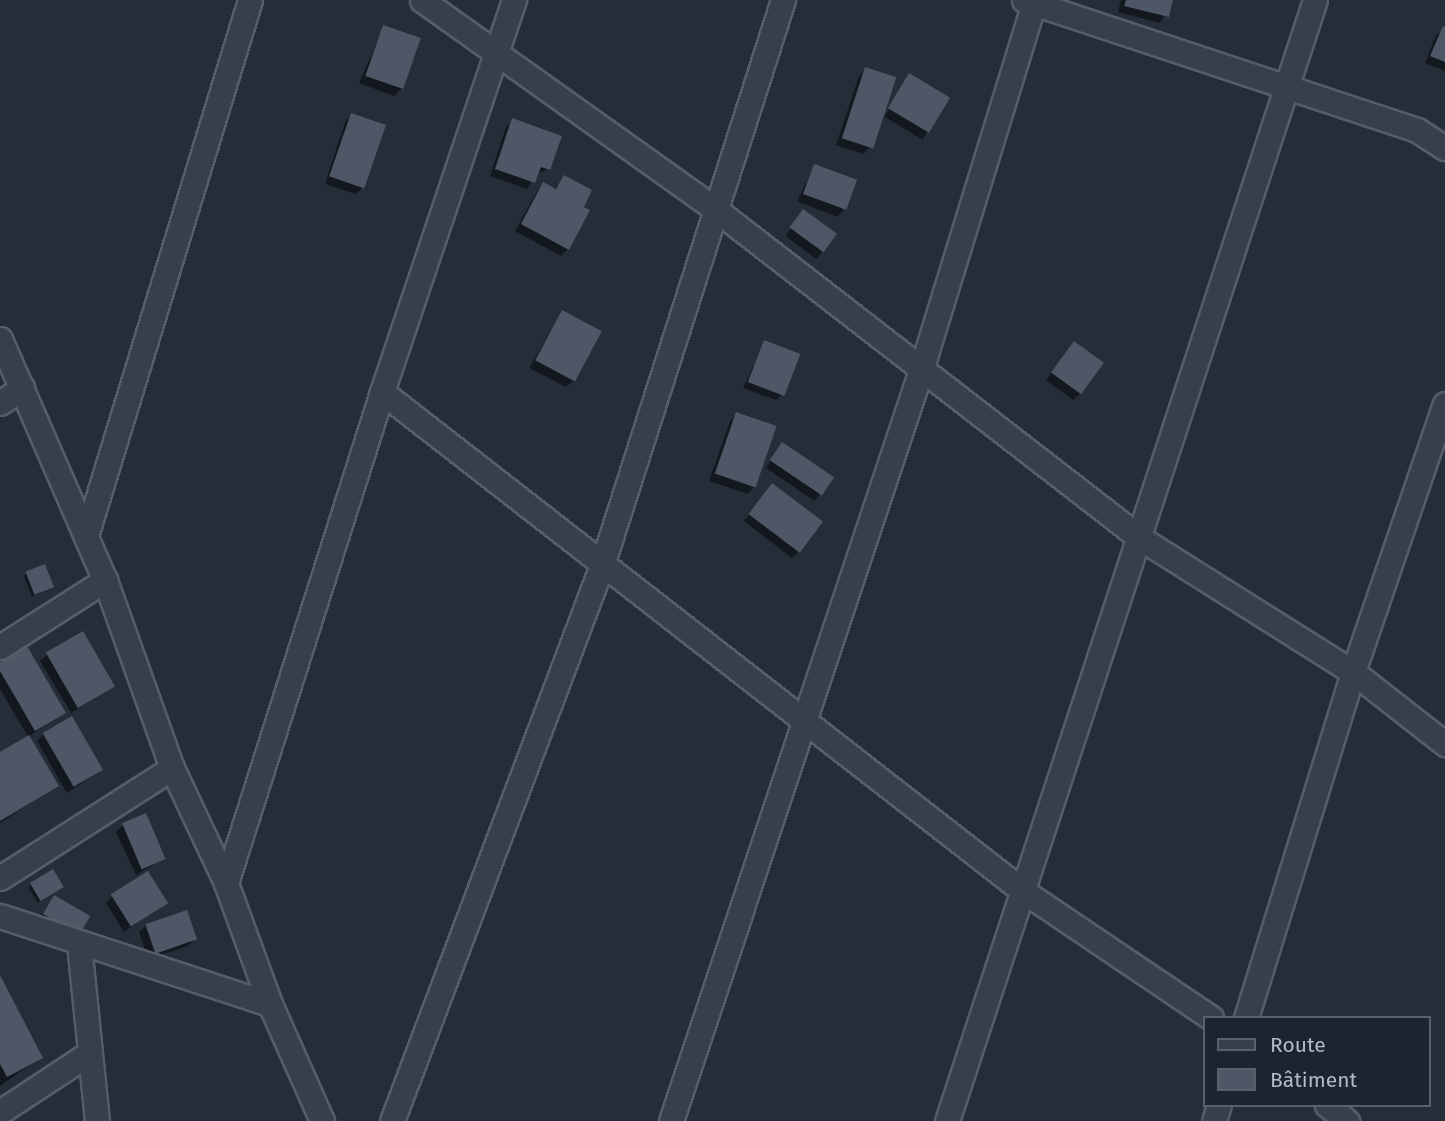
<!DOCTYPE html>
<html>
<head>
<meta charset="utf-8">
<style>
	body { margin:0 }
	#map { position:relative; width:1445px; height:1121px; overflow:hidden; background:#252d39; font-family:"Fira Sans",sans-serif }
	div>[style] { position:absolute }
	[style*='--x'] { left:calc(var(--x)*1px); top:calc(var(--y)*1px); width:calc(var(--w)*1px); rotate:calc(var(--a)*1deg) }
	.shadow>* { inset:0; background:#0007; transform-origin:0 0 }
	.building>* { inset:0; background:#4d5765; transform-origin:0 0 }
	.roads { filter:drop-shadow(2px 0 #565d68) drop-shadow(-2px 0 #565d68) drop-shadow(0 2px #565d68) drop-shadow(0 -2px #565d68) }
	.street>* { height:23px; margin:-11.5px; padding:0 11.5px; transform-origin:11.5px; border-radius:11.5px; background:#383f4a }
	span { translate:-50% -50%; white-space:nowrap; text-align:center; line-height:1.15; -webkit-text-stroke:5px #1d242f; paint-order:stroke }
	.legend { position:absolute; left:1203px; top:1016px; width:228px; height:91px; box-sizing:border-box; background:#1d242f; border:2px solid #59606b; margin:0; padding:9px 12px; list-style:none; font-size:21px; color:#b3bac5 }
	.legend li { display:flex; align-items:center; gap:14px; height:35px }
	.legend b { width:35px; border:2px solid #59606b }
</style>
</head>
<body>
<div id="map">
	<div class="shadow">
		<i style="clip-path:polygon(1121px 0,1172px 0,1160px 23px,1118px 12px)"></i>
		<i style="clip-path:polygon(384px 27px,401px 89px,394px 96px,359px 83px)"></i>
		<i style="clip-path:polygon(1445px 29px,1445px 71px,1425px 63px,1436px 35px)"></i>
		<i style="clip-path:polygon(866px 69px,870px 147px,863px 154px,836px 145px,859px 76px)"></i>
		<i style="left:910px;top:75px;width:44px;height:49px;rotate:31deg"></i>
		<i style="clip-path:polygon(352px 115px,363px 187px,356px 194px,325px 184px,345px 122px)"></i>
		<i style="clip-path:polygon(513px 120px,548px 169px,537px 174px,527px 189px,490px 176px,506px 127px)"></i>
		<i style="clip-path:polygon(815px 166px,843px 211px,837px 217px,797px 201px)"></i>
		<i style="clip-path:polygon(564px 177px,568px 249px,561px 256px,515px 231px,537px 191px,543px 184px,554px 190px)"></i>
		<i style="left:804px;top:211px;width:39px;height:31px;rotate:37deg"></i>
		<i style="clip-path:polygon(562px 312px,573px 381px,566px 387px,529px 368px)"></i>
		<i style="clip-path:polygon(765px 342px,783px 394px,776px 400px,743px 388px)"></i>
		<i style="clip-path:polygon(1068px 350px,1080px 394px,1073px 400px,1046px 380px)"></i>
		<i style="clip-path:polygon(737px 414px,754px 487px,748px 494px,709px 481px,730px 421px)"></i>
		<i style="left:782px;top:444px;width:59px;height:29px;rotate:34deg"></i>
		<i style="clip-path:polygon(766px 492px,799px 551px,792px 558px,744px 521px)"></i>
		<i style="clip-path:polygon(27px 573px,52px 586px,32px 597px,24px 576px)"></i>
		<i style="clip-path:polygon(47px 655px,113px 686px,71px 713px,40px 661px)"></i>
		<i style="clip-path:polygon(0 664px,64px 713px,28px 737px,56px 786px,0 823px,0 754px,28px 737px,0 689px)"></i>
		<i style="clip-path:polygon(44px 734px,101px 770px,67px 793px,37px 741px)"></i>
		<i style="clip-path:polygon(123px 825px,164px 858px,136px 875px,116px 832px)"></i>
		<i style="clip-path:polygon(31px 884px,59px 889px,38px 903px,28px 887px)"></i>
		<i style="clip-path:polygon(112px 896px,166px 903px,124px 932px,106px 903px)"></i>
		<i style="clip-path:polygon(54px 897px,78px 933px,38px 921px)"></i>
		<i style="clip-path:polygon(146px 926px,195px 939px,188px 946px,148px 959px,139px 932px)"></i>
		<i style="clip-path:polygon(0 979px,41px 1057px,0 1086px)"></i>
	</div>
	<div class="building">
		<i style="clip-path:polygon(1126px 0,1173px 0,1169px 17px,1124px 6px)"></i>
		<i style="left:383px;top:25px;width:40px;height:54px;rotate:19deg"></i>
		<i style="clip-path:polygon(1443px 26px,1445px 27px,1445px 62px,1430px 56px)"></i>
		<i style="left:865px;top:67px;width:33px;height:75px;rotate:18deg"></i>
		<i style="left:909px;top:73px;width:48px;height:41px;rotate:31deg"></i>
		<i style="left:351px;top:113px;width:37px;height:67px;rotate:19deg"></i>
		<i style="clip-path:polygon(512px 118px,562px 136px,550px 170px,541px 167px,535px 183px,495px 169px)"></i>
		<i style="left:814px;top:164px;width:46px;height:32px;rotate:20deg"></i>
		<i style="clip-path:polygon(564px 175px,592px 190px,584px 207px,590px 210px,569px 250px,521px 224px,543px 182px,556px 189px)"></i>
		<i style="left:803px;top:209px;width:42px;height:23px;rotate:36deg"></i>
		<i style="left:562px;top:310px;width:45px;height:57px;rotate:28deg"></i>
		<i style="left:764px;top:340px;width:39px;height:45px;rotate:21deg"></i>
		<i style="left:1074px;top:341px;width:37px;height:39px;rotate:36deg"></i>
		<i style="left:736px;top:412px;width:43px;height:65px;rotate:19deg"></i>
		<i style="left:782px;top:442px;width:63px;height:22px;rotate:34deg"></i>
		<i style="left:772px;top:483px;width:64px;height:39px;rotate:37deg"></i>
		<i style="left:45px;top:564px;width:25px;height:21px;rotate:69deg"></i>
		<i style="left:83px;top:631px;width:64px;height:43px;rotate:60deg"></i>
		<i style="clip-path:polygon(27px 646px,66px 713px,35px 731px,0 671px,0 662px)"></i>
		<i style="left:72px;top:716px;width:62px;height:34px;rotate:60deg"></i>
		<i style="clip-path:polygon(29px 735px,59px 786px,0 821px,0 752px)"></i>
		<i style="left:146px;top:813px;width:50px;height:26px;rotate:67deg"></i>
		<i style="left:53px;top:869px;width:21px;height:27px;rotate:59deg"></i>
		<i style="left:148px;top:871px;width:38px;height:44px;rotate:58deg"></i>
		<i style="left:54px;top:895px;width:42px;height:22px;rotate:30deg"></i>
		<i style="left:187px;top:910px;width:31px;height:44px;rotate:71deg"></i>
		<i style="clip-path:polygon(0 975px,43px 1058px,7px 1077px,0 1064px)"></i>
	</div>
	<div class="roads">
		<div class="street">
			<i style="--x:422;--y:0;--w:360;--a:35.5"></i>
			<i style="--x:715;--y:209;--w:537;--a:37.74"></i>
			<i style="--x:1140;--y:538;--w:252;--a:32.2"></i>
			<i style="--x:1353;--y:672;--w:117;--a:38"></i>
			<i style="--x:1024;--y:0;--w:414;--a:18.3"></i>
			<i style="--x:1417;--y:130;--w:33;--a:33"></i>
			<i style="--x:0;--y:339;--w:263;--a:66.5"></i>
			<i style="--x:105;--y:580;--w:200;--a:70.4"></i>
			<i style="--x:172;--y:768;--w:127;--a:64.8"></i>
			<i style="--x:226;--y:883;--w:129;--a:70"></i>
			<i style="--x:270;--y:1004;--w:128;--a:66"></i>
			<i style="--x:382;--y:392;--w:812;--a:37.9"></i>
			<i style="--x:1023;--y:891;--w:227;--a:34"></i>
			<i style="--x:0;--y:403;--w:27;--a:-34"></i>
			<i style="--x:86;--y:536;--w:561;--a:-72.99"></i>
			<i style="--x:0;--y:647;--w:125;--a:-32.5"></i>
			<i style="--x:0;--y:878;--w:204;--a:-32.6"></i>
			<i style="--x:226;--y:883;--w:515;--a:-72.37"></i>
			<i style="--x:382;--y:392;--w:414;--a:-71.4"></i>
			<i style="--x:0;--y:916;--w:284;--a:18.1"></i>
			<i style="--x:79;--y:944;--w:178;--a:84.2"></i>
			<i style="--x:1246;--y:1018;--w:362;--a:-72.8"></i>
			<i style="--x:1353;--y:672;--w:283;--a:-71.1"></i>
			<i style="--x:1327;--y:1105;--w:26;--a:39"></i>
			<i style="--x:0;--y:1112;--w:105;--a:-33.4"></i>
			<i style="--x:392;--y:1121;--w:594;--a:-69.31"></i>
			<i style="--x:602;--y:565;--w:593;--a:-72.24"></i>
			<i style="--x:671;--y:1121;--w:792;--a:-71.59"></i>
			<i style="--x:921;--y:370;--w:387;--a:-72.9"></i>
			<i style="--x:947;--y:1121;--w:1180;--a:-71.83"></i>
			<i style="--x:1214;--y:1121;--w:17;--a:-73"></i>
		</div>
	</div>
	<ul class="legend">
	<li><b style="height:9px;background:#383f4a"></b>Route</li>
	<li><b style="height:19px;background:#4d5765"></b>Bâtiment</li>
	</ul>
</div>
</body>
</html>
